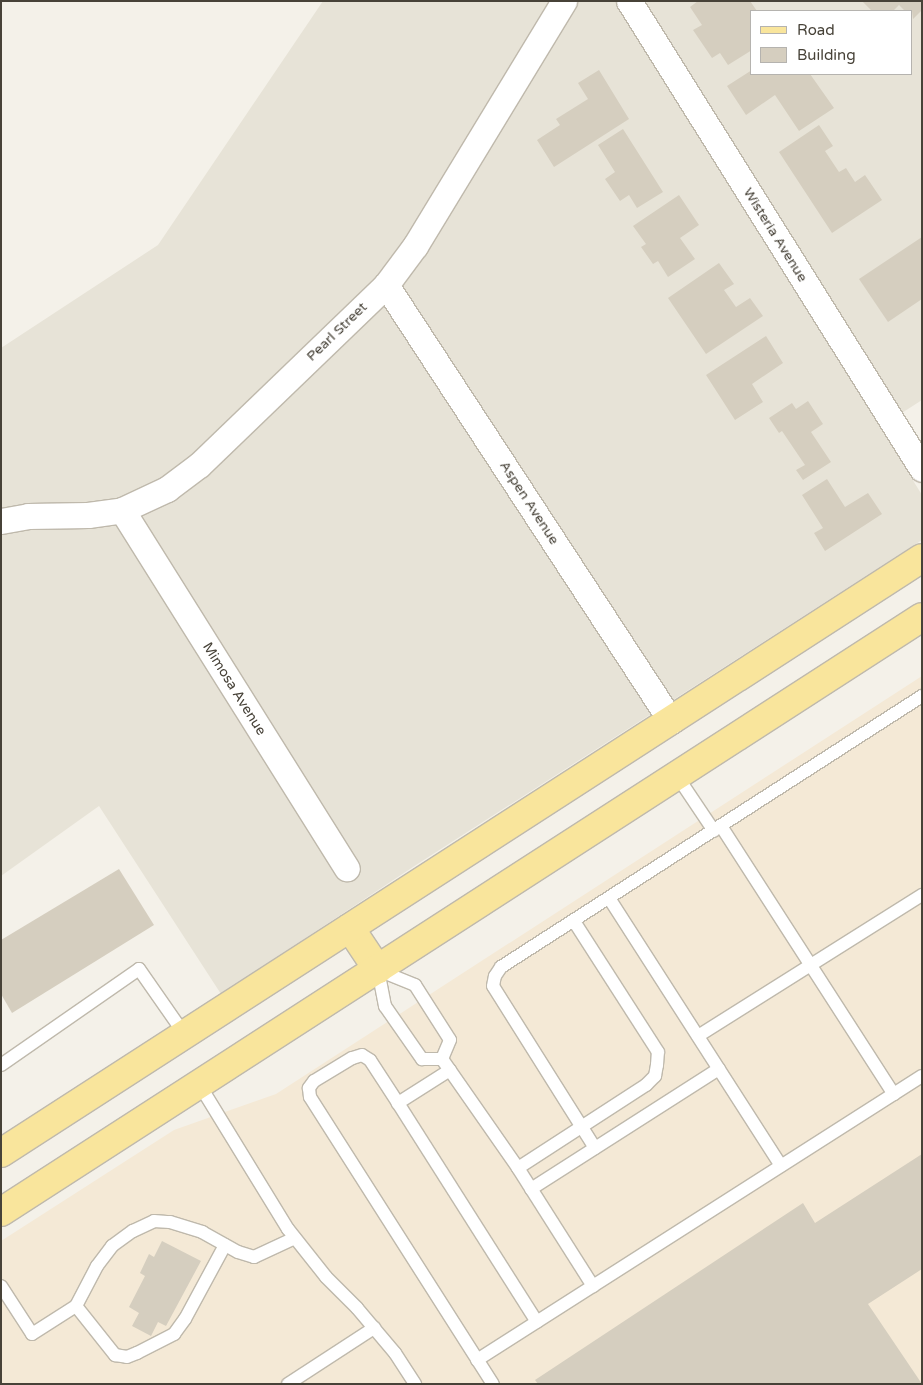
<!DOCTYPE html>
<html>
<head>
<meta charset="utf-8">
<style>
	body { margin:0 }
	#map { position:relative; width:923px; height:1385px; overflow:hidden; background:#f4f1e9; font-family:"Varela Round",sans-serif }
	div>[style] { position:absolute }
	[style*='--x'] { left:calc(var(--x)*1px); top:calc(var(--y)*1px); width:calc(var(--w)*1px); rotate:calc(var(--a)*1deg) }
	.residential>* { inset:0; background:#e7e3d7 }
	.commercial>* { inset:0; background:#f4e9d6 }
	.building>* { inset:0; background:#d5cebf }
	.roads { filter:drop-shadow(1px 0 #bfb9ac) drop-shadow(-1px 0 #bfb9ac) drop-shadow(0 1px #bfb9ac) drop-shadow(0 -1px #bfb9ac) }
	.lane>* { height:12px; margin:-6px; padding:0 6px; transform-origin:6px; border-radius:6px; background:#fff }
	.street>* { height:25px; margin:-12.5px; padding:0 12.5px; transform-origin:12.5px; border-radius:12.5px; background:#fff }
	.primary>* { height:28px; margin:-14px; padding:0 14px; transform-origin:14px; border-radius:14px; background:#f9e59c }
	span { translate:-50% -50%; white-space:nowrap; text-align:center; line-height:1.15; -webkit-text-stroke:4px #fff; paint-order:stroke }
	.street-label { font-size:14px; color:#474238 }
	.frame { position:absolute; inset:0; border:2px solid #474238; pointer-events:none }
	.legend { position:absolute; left:750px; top:10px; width:162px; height:65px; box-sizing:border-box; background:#fff; border:1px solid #b5b3af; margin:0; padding:6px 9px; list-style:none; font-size:15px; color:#474238 }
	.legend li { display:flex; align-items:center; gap:10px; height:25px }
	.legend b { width:25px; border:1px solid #b5b3af }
</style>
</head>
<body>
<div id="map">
	<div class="residential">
		<i style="clip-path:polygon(evenodd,323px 1px,922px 1px,922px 400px,880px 427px,922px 495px,922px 540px,416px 865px,221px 994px,99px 806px,1px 876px,1px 348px,158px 245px,323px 1px,752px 11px,912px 11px,912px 74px,752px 74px,752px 11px)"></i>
	</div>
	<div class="commercial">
		<i style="clip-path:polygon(922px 676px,922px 1384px,1px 1384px,1px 1241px,174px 1130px,276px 1094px)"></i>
	</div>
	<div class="building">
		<i style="clip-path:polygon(698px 1px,750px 1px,757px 11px,752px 11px,752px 50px,728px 65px,720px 53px,712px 58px,693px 30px,702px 25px,690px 7px)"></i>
		<i style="clip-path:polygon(862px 1px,922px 1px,922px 10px,913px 19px,912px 11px,905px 11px,899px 5px,893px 11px,872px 11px)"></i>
		<i style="clip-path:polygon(599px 70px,629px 119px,554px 167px,537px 140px,560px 125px,556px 119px,588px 99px,578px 83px)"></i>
		<i style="clip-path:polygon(752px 70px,752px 74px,810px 74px,834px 108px,799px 131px,775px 95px,746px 115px,727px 86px)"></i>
		<i style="clip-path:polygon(819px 125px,833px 146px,825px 151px,839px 172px,846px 168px,855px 182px,865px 175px,882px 200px,832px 233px,779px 152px)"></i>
		<i style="clip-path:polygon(623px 129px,663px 192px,637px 208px,629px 195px,620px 201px,605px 179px,615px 172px,598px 145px)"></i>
		<i style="clip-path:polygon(679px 195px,699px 225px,680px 238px,695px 259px,668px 277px,658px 261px,653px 264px,641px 247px,646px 244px,633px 226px)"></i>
		<i style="clip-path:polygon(922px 237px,922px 299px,888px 322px,859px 279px)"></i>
		<i style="clip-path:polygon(719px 263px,734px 284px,724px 290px,736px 307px,750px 298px,763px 316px,706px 354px,668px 298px)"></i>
		<i style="clip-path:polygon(766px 336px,783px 363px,752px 384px,763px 402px,735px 420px,706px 375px)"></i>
		<i style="clip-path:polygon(808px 401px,823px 424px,811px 432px,831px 462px,803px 480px,796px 470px,805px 465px,782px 431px,779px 433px,769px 418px,792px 403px,796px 409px)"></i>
		<i style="clip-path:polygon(827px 479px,845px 507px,868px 493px,882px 514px,825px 551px,814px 533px,823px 528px,802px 495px)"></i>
		<i style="clip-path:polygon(119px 869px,154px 925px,12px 1013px,1px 994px,1px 940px)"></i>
		<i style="clip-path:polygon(922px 1154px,922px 1269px,868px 1304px,922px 1384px,538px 1384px,535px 1380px,803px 1203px,815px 1223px)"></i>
		<i style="clip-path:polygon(162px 1241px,201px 1261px,166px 1326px,158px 1322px,151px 1336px,132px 1326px,139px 1313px,129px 1307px,145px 1276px,140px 1273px,149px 1254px,154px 1257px)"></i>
	</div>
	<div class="roads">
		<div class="lane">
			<i style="--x:677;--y:776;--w:66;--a:56.1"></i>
			<i style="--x:721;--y:826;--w:319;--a:57.2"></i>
			<i style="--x:609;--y:898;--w:318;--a:57.3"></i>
			<i style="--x:378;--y:970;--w:40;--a:22"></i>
			<i style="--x:415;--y:985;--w:65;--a:57.5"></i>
			<i style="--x:450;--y:1040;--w:21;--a:113"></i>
			<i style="--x:378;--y:970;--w:37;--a:79"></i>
			<i style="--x:385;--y:1006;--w:65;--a:55.1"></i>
			<i style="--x:422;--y:1059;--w:20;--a:0"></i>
			<i style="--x:698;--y:1036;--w:265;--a:-32.2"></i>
			<i style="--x:442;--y:1059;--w:133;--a:55.1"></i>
			<i style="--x:518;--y:1168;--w:140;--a:57.6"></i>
			<i style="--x:1;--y:1065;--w:168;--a:-34.8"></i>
			<i style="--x:139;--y:969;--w:80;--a:55.1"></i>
			<i style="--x:450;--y:1070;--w:62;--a:147.6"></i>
			<i style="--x:398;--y:1103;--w:51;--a:-123.1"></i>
			<i style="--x:370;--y:1060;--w:9;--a:-148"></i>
			<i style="--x:362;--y:1055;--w:10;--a:163"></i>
			<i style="--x:352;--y:1058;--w:44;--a:148.8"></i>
			<i style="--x:314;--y:1081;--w:9;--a:126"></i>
			<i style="--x:309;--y:1088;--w:9;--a:84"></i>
			<i style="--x:310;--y:1097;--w:340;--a:57.5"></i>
			<i style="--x:199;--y:1084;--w:170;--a:58.5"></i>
			<i style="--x:288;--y:1229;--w:61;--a:51.6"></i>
			<i style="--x:326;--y:1277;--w:44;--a:45"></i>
			<i style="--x:357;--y:1308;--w:59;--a:49.8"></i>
			<i style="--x:395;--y:1353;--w:37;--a:57"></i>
			<i style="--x:398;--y:1103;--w:259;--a:57.6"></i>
			<i style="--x:595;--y:1148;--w:191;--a:-122.2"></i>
			<i style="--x:493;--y:986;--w:10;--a:-79"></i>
			<i style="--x:495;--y:976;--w:11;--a:-56"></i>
			<i style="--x:501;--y:967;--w:501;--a:-32.77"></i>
			<i style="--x:518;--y:1168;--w:153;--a:-33"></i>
			<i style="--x:646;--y:1085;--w:13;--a:-45"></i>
			<i style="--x:655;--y:1076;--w:11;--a:-80"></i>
			<i style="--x:657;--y:1065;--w:13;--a:-86"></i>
			<i style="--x:658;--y:1052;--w:156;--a:-122.7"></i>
			<i style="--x:531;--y:1189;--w:223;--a:-32.6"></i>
			<i style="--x:1;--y:1286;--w:57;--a:57.1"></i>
			<i style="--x:32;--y:1334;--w:52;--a:-32.5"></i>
			<i style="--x:76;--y:1306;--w:45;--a:-62.3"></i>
			<i style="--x:97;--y:1266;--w:25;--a:-53"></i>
			<i style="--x:112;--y:1246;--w:26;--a:-36"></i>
			<i style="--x:133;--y:1231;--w:23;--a:-25"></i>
			<i style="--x:154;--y:1221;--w:16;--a:4"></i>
			<i style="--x:170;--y:1222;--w:34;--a:17"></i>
			<i style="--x:202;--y:1232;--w:41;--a:29.1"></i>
			<i style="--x:238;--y:1252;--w:17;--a:17"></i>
			<i style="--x:254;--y:1257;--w:45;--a:-24.9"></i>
			<i style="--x:76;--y:1306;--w:63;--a:51.5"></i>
			<i style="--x:115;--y:1355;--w:12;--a:9"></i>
			<i style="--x:127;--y:1357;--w:11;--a:-22"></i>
			<i style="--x:137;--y:1353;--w:42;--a:-27.2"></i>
			<i style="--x:174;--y:1334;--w:19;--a:-54"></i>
			<i style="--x:185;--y:1319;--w:84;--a:-61.6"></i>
			<i style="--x:477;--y:1360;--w:528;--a:-32.55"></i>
			<i style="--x:288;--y:1384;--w:103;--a:-33.1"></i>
		</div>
		<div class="street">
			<i style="--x:629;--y:1;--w:552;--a:57.95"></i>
			<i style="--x:386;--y:285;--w:521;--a:56.83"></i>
			<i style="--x:122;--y:510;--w:423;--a:57.9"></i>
			<i style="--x:1;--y:521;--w:27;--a:-10"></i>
			<i style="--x:28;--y:516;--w:60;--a:-1"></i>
			<i style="--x:88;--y:515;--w:34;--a:-8"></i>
			<i style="--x:122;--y:510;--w:50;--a:-25"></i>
			<i style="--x:167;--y:489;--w:40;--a:-37"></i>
			<i style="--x:199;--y:465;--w:260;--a:-43.9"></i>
			<i style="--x:386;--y:285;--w:49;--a:-53.4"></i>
			<i style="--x:415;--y:246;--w:287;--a:-58.7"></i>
		</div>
		<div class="primary">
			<i style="--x:350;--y:928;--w:50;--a:56.3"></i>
			<i style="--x:1;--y:1153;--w:1096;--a:-32.86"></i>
			<i style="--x:1;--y:1212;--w:1096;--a:-32.86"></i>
		</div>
	</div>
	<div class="street-label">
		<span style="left:775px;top:235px;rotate:58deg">Wisteria Avenue</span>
		<span style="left:337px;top:332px;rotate:-44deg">Pearl Street</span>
		<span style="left:529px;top:503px;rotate:57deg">Aspen Avenue</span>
		<span style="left:234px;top:689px;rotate:58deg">Mimosa Avenue</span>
	</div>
	<div class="frame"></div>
	<ul class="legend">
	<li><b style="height:6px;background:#f9e59c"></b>Road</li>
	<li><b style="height:14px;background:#d5cebf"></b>Building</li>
	</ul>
</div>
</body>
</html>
